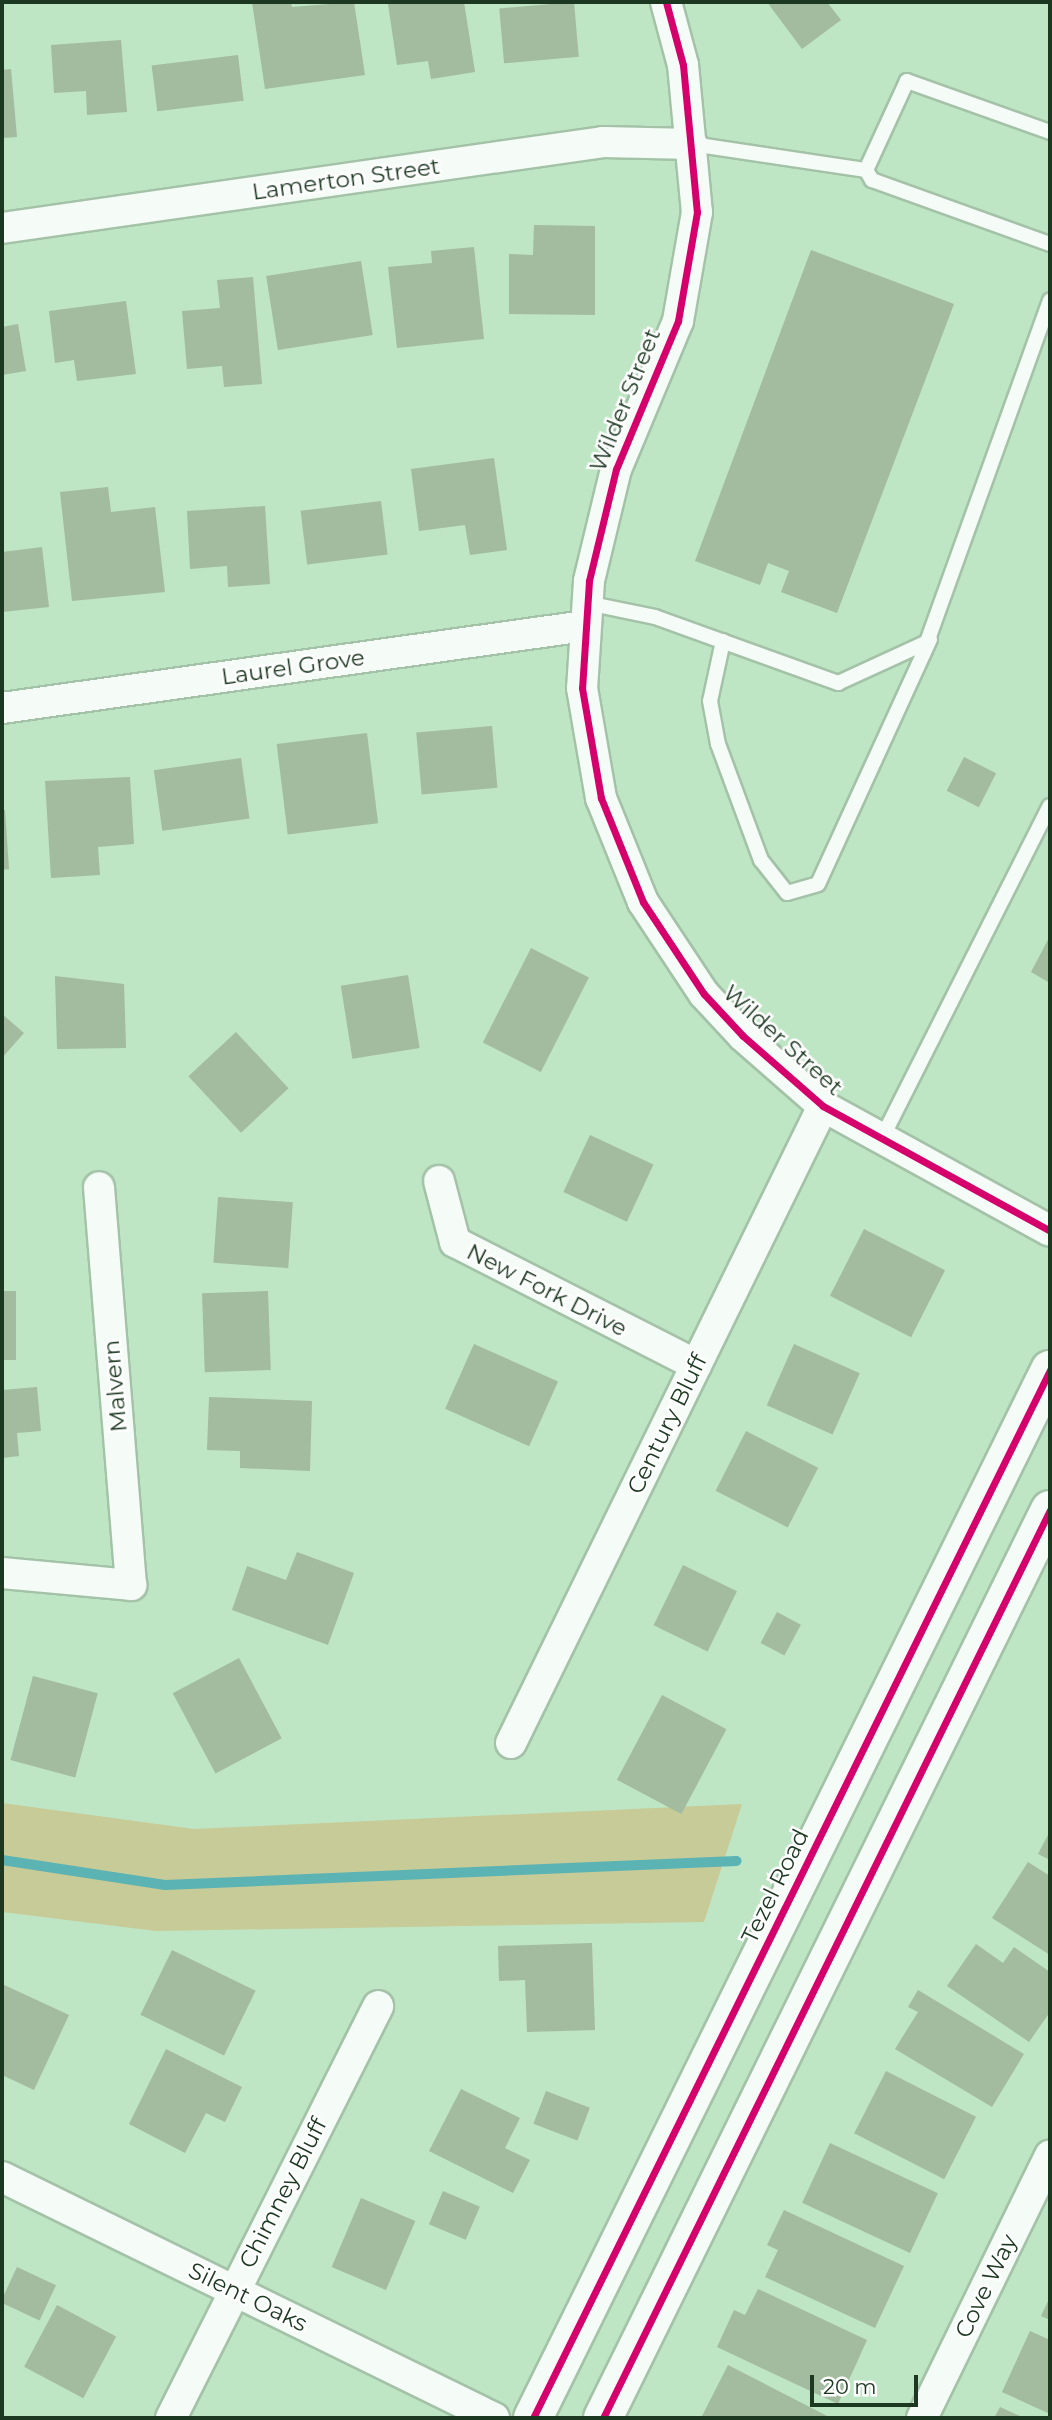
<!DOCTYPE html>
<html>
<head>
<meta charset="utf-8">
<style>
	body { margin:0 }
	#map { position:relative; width:1052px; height:2420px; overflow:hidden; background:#bee5c4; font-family:Montserrat,sans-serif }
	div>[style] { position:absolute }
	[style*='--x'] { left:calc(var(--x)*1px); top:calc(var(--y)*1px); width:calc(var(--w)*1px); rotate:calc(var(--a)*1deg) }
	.green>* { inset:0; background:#c7cb98 }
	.stream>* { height:10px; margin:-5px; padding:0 5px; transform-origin:5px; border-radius:5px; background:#5bb3b3 }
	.building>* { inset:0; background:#a3bb9e; transform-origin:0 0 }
	.roads { filter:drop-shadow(2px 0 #a3c2a7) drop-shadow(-2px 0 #a3c2a7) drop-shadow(0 2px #a3c2a7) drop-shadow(0 -2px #a3c2a7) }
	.lane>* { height:14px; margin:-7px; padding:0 7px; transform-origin:7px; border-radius:7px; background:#f5fbf6 }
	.street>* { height:30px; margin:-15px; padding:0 15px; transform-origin:15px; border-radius:15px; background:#f5fbf6 }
	.secondary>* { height:38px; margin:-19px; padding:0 19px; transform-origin:19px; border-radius:19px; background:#f5fbf6 }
	.cycleway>* { height:7px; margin:-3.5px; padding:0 3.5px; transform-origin:3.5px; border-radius:3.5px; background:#d6006c }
	span { translate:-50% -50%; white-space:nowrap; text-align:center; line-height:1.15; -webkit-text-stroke:5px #fff; paint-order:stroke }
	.street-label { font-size:23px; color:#1c3821 }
	.frame { position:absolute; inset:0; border:4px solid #1c3821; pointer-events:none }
	.scale { position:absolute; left:810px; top:2375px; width:108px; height:32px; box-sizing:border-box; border:4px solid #1c3821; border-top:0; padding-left:9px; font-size:21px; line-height:24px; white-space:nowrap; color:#1c3821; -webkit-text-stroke:5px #fff; paint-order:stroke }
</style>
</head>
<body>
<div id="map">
	<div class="green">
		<i style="clip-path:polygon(2px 1803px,194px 1829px,742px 1804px,704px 1922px,156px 1931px,2px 1912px)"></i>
	</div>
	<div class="stream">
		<i style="--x:2;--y:1860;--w:165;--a:8.7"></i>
		<i style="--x:165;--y:1885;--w:572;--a:-2.41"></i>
	</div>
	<div class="building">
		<i style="clip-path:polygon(252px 2px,291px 2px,292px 7px,354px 2px,365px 75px,265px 89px)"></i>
		<i style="clip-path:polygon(401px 2px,464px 2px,475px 72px,431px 79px,428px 61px,397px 65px,388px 4px)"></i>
		<i style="left:574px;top:2px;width:55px;height:75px;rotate:85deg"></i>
		<i style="clip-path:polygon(767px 2px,827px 2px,841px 20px,802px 49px)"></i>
		<i style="clip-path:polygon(121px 40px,127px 112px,87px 115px,86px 91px,54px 93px,51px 45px)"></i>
		<i style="left:238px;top:55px;width:46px;height:87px;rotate:83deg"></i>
		<i style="clip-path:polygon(11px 69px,17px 137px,2px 138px,2px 70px)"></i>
		<i style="clip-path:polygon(534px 225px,595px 226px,595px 315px,509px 314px,509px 254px,533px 255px)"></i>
		<i style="clip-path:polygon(474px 247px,484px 339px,397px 348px,388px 267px,432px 263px,431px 251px)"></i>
		<i style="clip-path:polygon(811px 250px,954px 304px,837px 613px,781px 592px,789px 571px,768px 563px,760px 585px,695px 561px)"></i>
		<i style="left:361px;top:261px;width:75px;height:96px;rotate:81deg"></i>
		<i style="clip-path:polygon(253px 277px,262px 384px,224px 387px,222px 366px,187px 369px,182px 311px,220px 308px,217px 280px)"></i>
		<i style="clip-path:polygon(126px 301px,136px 374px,77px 381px,74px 360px,55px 363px,49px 311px)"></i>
		<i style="clip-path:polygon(18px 324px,26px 371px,2px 375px,2px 327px)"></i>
		<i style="clip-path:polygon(494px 458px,507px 550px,470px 555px,465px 525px,419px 531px,411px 469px)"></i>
		<i style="clip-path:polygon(108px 487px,111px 512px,155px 507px,165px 592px,72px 601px,60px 492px)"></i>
		<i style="left:381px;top:501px;width:54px;height:81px;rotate:83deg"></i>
		<i style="clip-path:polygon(265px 506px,270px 584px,228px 587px,227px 566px,190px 569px,187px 511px)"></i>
		<i style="clip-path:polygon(42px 547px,49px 607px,2px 612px,2px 552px)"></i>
		<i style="left:492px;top:726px;width:62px;height:76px;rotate:85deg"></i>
		<i style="left:367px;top:733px;width:91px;height:91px;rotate:83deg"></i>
		<i style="left:964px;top:757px;width:36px;height:38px;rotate:27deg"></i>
		<i style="left:241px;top:758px;width:61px;height:88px;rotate:82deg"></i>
		<i style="clip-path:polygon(130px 777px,134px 844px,98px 847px,100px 875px,51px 878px,45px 781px)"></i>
		<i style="clip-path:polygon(2px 810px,5px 810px,9px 869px,2px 870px)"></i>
		<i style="clip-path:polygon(1050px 936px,1050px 983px,1031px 972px)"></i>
		<i style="left:531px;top:948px;width:65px;height:106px;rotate:27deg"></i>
		<i style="left:408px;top:975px;width:74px;height:68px;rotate:81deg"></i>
		<i style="clip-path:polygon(55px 976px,124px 984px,126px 1048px,57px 1049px)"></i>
		<i style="clip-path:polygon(2px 1014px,24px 1033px,2px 1058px)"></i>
		<i style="left:236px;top:1032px;width:77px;height:65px;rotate:47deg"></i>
		<i style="left:590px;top:1135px;width:70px;height:63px;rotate:25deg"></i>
		<i style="left:218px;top:1197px;width:75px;height:66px;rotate:4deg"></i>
		<i style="left:864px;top:1229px;width:91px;height:75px;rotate:27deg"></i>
		<i style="left:2px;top:1291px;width:14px;height:69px"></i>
		<i style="left:268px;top:1291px;width:79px;height:66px;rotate:88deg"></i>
		<i style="left:474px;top:1344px;width:92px;height:71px;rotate:24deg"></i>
		<i style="left:794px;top:1344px;width:72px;height:67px;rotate:24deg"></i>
		<i style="clip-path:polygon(37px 1387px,41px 1431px,17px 1433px,19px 1456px,2px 1458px,2px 1390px)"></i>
		<i style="clip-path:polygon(209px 1397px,312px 1401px,310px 1471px,240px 1468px,240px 1451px,207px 1450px)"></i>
		<i style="left:746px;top:1431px;width:81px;height:67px;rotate:27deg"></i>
		<i style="clip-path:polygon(297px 1552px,354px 1573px,328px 1645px,232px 1610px,247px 1566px,286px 1580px)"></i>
		<i style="left:683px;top:1565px;width:60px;height:67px;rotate:26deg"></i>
		<i style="left:777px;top:1612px;width:27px;height:35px;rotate:28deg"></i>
		<i style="left:239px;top:1658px;width:91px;height:75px;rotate:62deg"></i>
		<i style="left:33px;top:1676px;width:67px;height:87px;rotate:15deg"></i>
		<i style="left:662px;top:1695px;width:73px;height:96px;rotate:28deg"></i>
		<i style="clip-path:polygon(1050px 1831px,1050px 1860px,1038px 1854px)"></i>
		<i style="clip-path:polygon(1028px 1862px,1050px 1876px,1050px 1955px,992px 1918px)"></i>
		<i style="clip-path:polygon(592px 1943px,595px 2030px,527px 2032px,525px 1980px,499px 1981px,498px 1946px)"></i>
		<i style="clip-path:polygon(976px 1944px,1003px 1963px,1014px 1947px,1050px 1972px,1050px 2012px,1029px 2042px,947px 1986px)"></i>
		<i style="left:172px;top:1950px;width:93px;height:72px;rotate:26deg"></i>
		<i style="clip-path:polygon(2px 1984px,69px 2015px,34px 2090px,2px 2075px)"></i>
		<i style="clip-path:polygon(918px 1990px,1024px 2054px,992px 2107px,895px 2049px,918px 2012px,908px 2007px)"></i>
		<i style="clip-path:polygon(166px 2049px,242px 2087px,225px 2122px,206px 2113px,185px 2153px,129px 2124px)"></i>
		<i style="left:886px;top:2071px;width:101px;height:70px;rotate:27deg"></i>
		<i style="clip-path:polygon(461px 2089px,520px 2118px,505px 2148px,530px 2160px,513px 2193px,429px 2151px)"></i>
		<i style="left:546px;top:2091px;width:47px;height:35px;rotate:21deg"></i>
		<i style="left:830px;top:2143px;width:119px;height:66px;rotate:25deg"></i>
		<i style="left:443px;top:2191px;width:40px;height:36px;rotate:23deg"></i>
		<i style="left:361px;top:2198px;width:59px;height:75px;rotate:23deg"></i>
		<i style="clip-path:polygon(784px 2210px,904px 2266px,875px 2328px,765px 2277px,778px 2250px,767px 2245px)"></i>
		<i style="left:17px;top:2267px;width:43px;height:39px;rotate:25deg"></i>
		<i style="clip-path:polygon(758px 2289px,867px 2340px,838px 2404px,717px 2347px,734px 2310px,745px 2315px)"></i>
		<i style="clip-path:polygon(1050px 2297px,1050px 2320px,1041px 2316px)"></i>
		<i style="left:57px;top:2305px;width:67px;height:70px;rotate:28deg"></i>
		<i style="clip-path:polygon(1030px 2331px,1050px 2340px,1050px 2414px,1002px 2392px)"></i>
		<i style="clip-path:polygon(728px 2365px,831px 2418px,701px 2418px)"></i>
		<i style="clip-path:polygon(1000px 2407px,1024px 2418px,994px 2418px)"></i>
	</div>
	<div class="roads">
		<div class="lane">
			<i style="--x:1050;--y:132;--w:152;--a:-160.4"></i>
			<i style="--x:907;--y:81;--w:98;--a:114.7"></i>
			<i style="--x:866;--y:170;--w:12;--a:59"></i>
			<i style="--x:872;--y:180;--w:189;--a:19.8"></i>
			<i style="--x:692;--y:144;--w:176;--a:8.5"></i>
			<i style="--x:587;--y:603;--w:69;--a:11.6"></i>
			<i style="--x:655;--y:617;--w:195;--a:19.8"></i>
			<i style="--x:838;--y:683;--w:98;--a:-24.7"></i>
			<i style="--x:927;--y:642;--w:363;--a:-70.2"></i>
			<i style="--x:723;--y:641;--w:61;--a:102.2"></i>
			<i style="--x:710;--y:701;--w:44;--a:79.5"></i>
			<i style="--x:718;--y:744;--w:124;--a:69.7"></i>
			<i style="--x:761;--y:860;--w:42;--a:51.8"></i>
			<i style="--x:787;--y:893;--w:32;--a:-16"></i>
			<i style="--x:818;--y:884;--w:269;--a:-65.4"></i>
			<i style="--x:881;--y:1140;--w:374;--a:-63.2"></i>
		</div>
		<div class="street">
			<i style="--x:666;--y:2;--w:65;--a:74.9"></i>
			<i style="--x:683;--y:65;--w:148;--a:84.6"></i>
			<i style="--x:697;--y:212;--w:111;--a:99.9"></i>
			<i style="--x:678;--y:321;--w:160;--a:112.7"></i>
			<i style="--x:616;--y:469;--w:115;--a:103.6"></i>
			<i style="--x:589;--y:581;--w:107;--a:93.7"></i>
			<i style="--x:582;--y:688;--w:112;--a:80.2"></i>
			<i style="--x:601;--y:798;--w:112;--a:68"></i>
			<i style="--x:643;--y:902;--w:110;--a:56.5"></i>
			<i style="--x:704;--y:994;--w:57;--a:47.1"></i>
			<i style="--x:743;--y:1036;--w:106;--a:41.2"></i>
			<i style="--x:823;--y:1106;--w:259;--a:28.8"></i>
			<i style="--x:2;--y:228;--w:607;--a:-8.14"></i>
			<i style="--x:603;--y:142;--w:89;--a:1.3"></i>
			<i style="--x:2;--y:708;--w:589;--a:-8.01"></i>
			<i style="--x:439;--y:1181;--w:63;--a:75.3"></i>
			<i style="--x:455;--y:1242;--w:271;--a:27"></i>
			<i style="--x:2;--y:1573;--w:130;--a:5.3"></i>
			<i style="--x:131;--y:1585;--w:399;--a:-94.6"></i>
			<i style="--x:511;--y:1743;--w:709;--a:-63.9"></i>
			<i style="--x:2;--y:2177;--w:548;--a:26.1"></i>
			<i style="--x:171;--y:2418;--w:461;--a:-63.3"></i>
			<i style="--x:922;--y:2418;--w:292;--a:-64"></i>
		</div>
		<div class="secondary">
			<i style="--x:533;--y:2418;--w:1169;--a:-63.74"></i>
			<i style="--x:603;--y:2418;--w:1012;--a:-63.79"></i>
		</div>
	</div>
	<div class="cycleway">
		<i style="--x:666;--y:2;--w:65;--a:74.9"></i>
		<i style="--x:683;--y:65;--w:148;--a:84.6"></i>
		<i style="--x:697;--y:212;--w:111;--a:99.9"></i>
		<i style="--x:678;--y:321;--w:160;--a:112.7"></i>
		<i style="--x:616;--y:469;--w:115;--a:103.6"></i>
		<i style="--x:589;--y:581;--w:107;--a:93.7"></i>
		<i style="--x:582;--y:688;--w:112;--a:80.2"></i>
		<i style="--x:601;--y:798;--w:112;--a:68"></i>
		<i style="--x:643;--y:902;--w:110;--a:56.5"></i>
		<i style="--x:704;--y:994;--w:57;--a:47.1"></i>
		<i style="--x:743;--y:1036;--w:106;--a:41.2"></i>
		<i style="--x:823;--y:1106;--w:259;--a:28.8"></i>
		<i style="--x:533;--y:2418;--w:1169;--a:-63.74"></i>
		<i style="--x:603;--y:2418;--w:1012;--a:-63.79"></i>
	</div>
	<div class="street-label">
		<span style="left:346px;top:179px;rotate:-8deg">Lamerton Street</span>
		<span style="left:625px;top:400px;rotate:-68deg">Wilder Street</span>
		<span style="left:293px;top:667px;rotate:-8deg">Laurel Grove</span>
		<span style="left:783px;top:1040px;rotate:42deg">Wilder Street</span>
		<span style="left:547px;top:1290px;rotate:27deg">New Fork Drive</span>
		<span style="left:115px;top:1386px;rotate:-95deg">Malvern</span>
		<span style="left:667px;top:1424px;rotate:-64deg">Century Bluff</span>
		<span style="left:775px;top:1886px;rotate:-64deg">Tezel Road</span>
		<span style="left:283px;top:2193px;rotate:-63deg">Chimney Bluff</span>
		<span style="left:986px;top:2286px;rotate:-64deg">Cove Way</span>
		<span style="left:248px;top:2297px;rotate:26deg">Silent Oaks</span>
	</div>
	<div class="frame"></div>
	<div class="scale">20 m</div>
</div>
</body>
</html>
